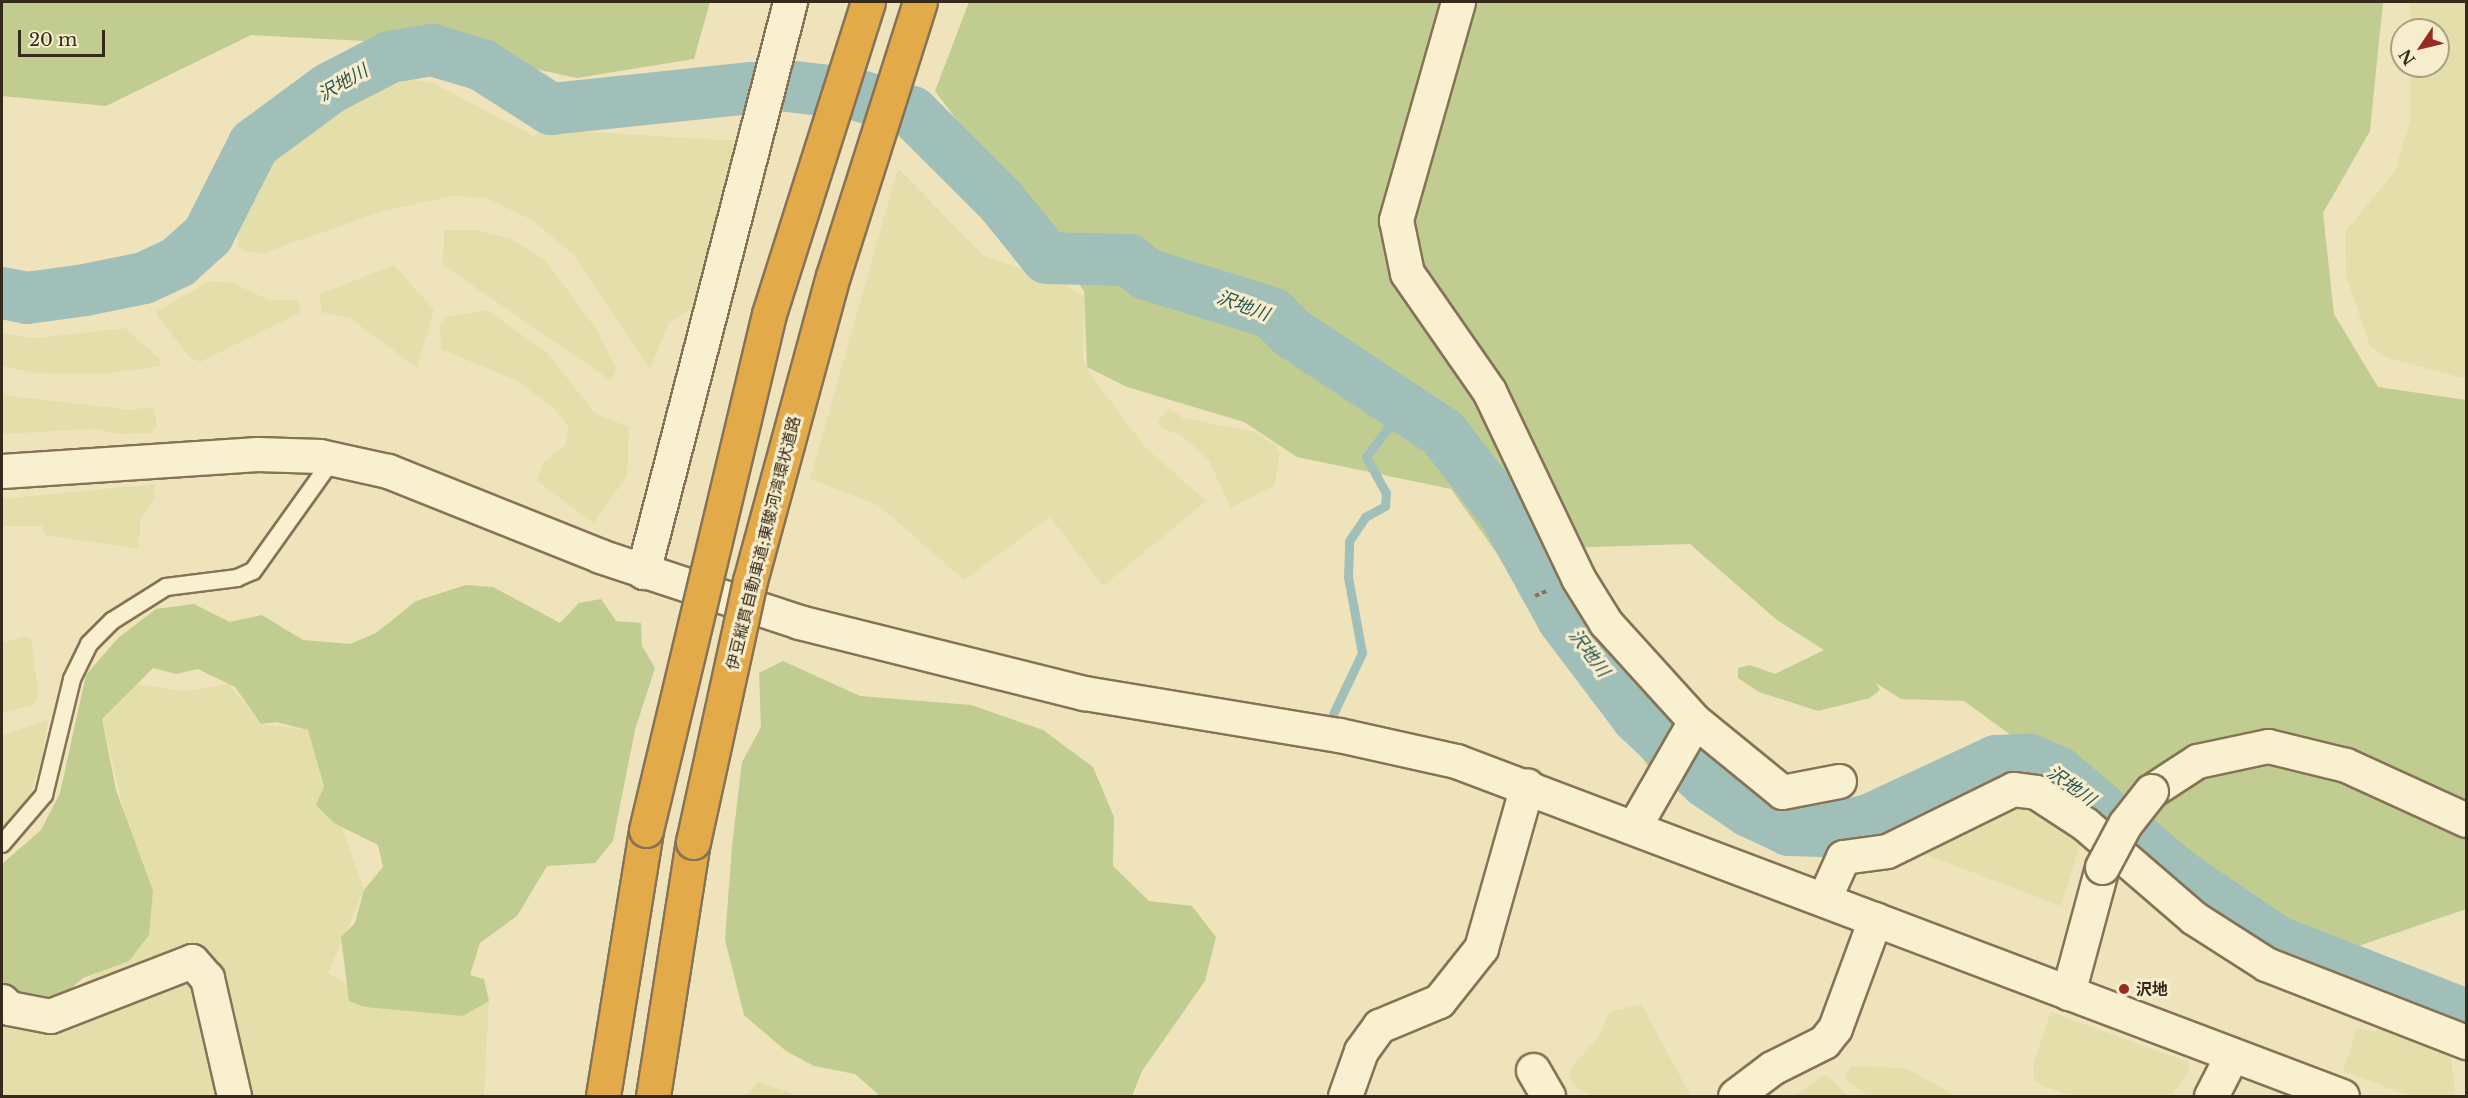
<!DOCTYPE html>
<html>
<head>
<meta charset="utf-8">
<style>
	body { margin:0 }
	#map { position:relative; width:2468px; height:1098px; overflow:hidden; background:#efe3bc; font-family:"Libre Baskerville","Noto Sans JP",serif }
	div>[style] { position:absolute }
	[style*='--x'] { left:calc(var(--x)*1px); top:calc(var(--y)*1px); width:calc(var(--w)*1px); rotate:calc(var(--a)*1deg) }
	.farmland>* { inset:0; background:#e4dfaa }
	.green>* { inset:0; background:#c1cc91 }
	.stream>* { height:9px; margin:-4.5px; padding:0 4.5px; transform-origin:4.5px; border-radius:4.5px; background:#a0bfb9 }
	.river>* { height:52px; margin:-26px; padding:0 26px; transform-origin:26px; border-radius:26px; background:#a0bfb9 }
	.path>* { height:4px; margin-top:-2px; transform-origin:0; background:repeating-linear-gradient(90deg,#867356 0 4.5px,transparent 0 7.5px) }
	.roads { filter:drop-shadow(2px 0 #867356) drop-shadow(-2px 0 #867356) drop-shadow(0 2px #867356) drop-shadow(0 -2px #867356) }
	.service>* { height:16px; margin:-8px; padding:0 8px; transform-origin:8px; border-radius:8px; background:#f9f0cf }
	.minor>* { height:33px; margin:-16.5px; padding:0 16.5px; transform-origin:16.5px; border-radius:16.5px; background:#f9f0cf }
	.tertiary>* { height:33px; margin:-16.5px; padding:0 16.5px; transform-origin:16.5px; border-radius:16.5px; background:#f9f0cf }
	.motorway>* { height:33px; margin:-16.5px; padding:0 16.5px; transform-origin:16.5px; border-radius:16.5px; background:#e2aa49 }
	.bridges { filter:drop-shadow(2px 0 #867356) drop-shadow(-2px 0 #867356) drop-shadow(0 2px #867356) drop-shadow(0 -2px #867356) }
	.tertiary-bridge>* { height:33px; margin:-16.5px; padding:0 16.5px; transform-origin:16.5px; border-radius:16.5px; background:#f9f0cf }
	.motorway-bridge>* { height:33px; margin:-16.5px; padding:0 16.5px; transform-origin:16.5px; border-radius:16.5px; background:#e2aa49 }
	.dots>* { width:16px; height:16px; translate:-50% -50%; box-sizing:border-box; border:3px solid #f6edcc; border-radius:50% }
	span { translate:-50% -50%; white-space:nowrap; text-align:center; line-height:1.15; -webkit-text-stroke:6px #f6edcc; paint-order:stroke }
	.street-label { font-size:16px; color:#352a1b }
	.poi-label { font-size:16px; color:#352a1b; font-weight:700 }
	.left { translate:0 -50%; text-align:left }
	.water-label { font-size:18px; color:#295555; font-style:italic }
	.frame { position:absolute; inset:0; border:3px solid #352a1b; pointer-events:none }
	.north { position:absolute; left:2390px; top:18px; width:60px; height:60px; box-sizing:border-box; background:#f6edcc; border:2px solid #a99f85; border-radius:50%; rotate:235deg; font-size:16px; font-weight:700; line-height:24px; text-align:center; color:#352a1b }
	.north::after { content:''; display:block; margin:auto; width:21px; height:27px; background:#972c24; clip-path:polygon(50% 0,100% 100%,50% 72%,0 100%) }
	.scale { position:absolute; left:18px; top:30px; width:87px; height:27px; box-sizing:border-box; border:3px solid #352a1b; border-top:0; padding-left:8px; font-size:18px; line-height:21px; white-space:nowrap; color:#352a1b; -webkit-text-stroke:4px #f6edcc; paint-order:stroke }
</style>
</head>
<body>
<div id="map">
	<div class="farmland">
		<i style="clip-path:polygon(2410px 2px,2466px 2px,2466px 379px,2387px 358px,2370px 346px,2346px 276px,2345px 232px,2395px 171px,2410px 121px,2411px 66px,2438px 66px,2438px 30px,2411px 30px)"></i>
		<i style="clip-path:polygon(410px 79px,433px 83px,534px 136px,543px 129px,737px 141px,699px 304px,669px 323px,650px 369px,573px 254px,530px 219px,487px 198px,454px 196px,383px 211px,264px 253px,244px 252px,238px 245px,241px 208px,287px 135px,347px 100px)"></i>
		<i style="clip-path:polygon(898px 168px,984px 256px,1063px 283px,1084px 296px,1083px 360px,1093px 378px,1146px 448px,1206px 501px,1103px 586px,1050px 517px,964px 580px,878px 505px,810px 479px)"></i>
		<i style="clip-path:polygon(444px 230px,477px 230px,511px 239px,545px 260px,595px 327px,617px 371px,610px 380px,443px 265px)"></i>
		<i style="clip-path:polygon(394px 265px,434px 310px,417px 368px,350px 318px,321px 312px,320px 294px)"></i>
		<i style="clip-path:polygon(210px 281px,233px 283px,269px 300px,298px 300px,301px 312px,200px 362px,189px 357px,155px 312px)"></i>
		<i style="clip-path:polygon(487px 310px,547px 353px,596px 414px,629px 427px,627px 476px,593px 523px,537px 481px,543px 463px,565px 445px,569px 428px,553px 407px,517px 381px,441px 349px,440px 324px,449px 316px)"></i>
		<i style="clip-path:polygon(125px 328px,160px 359px,160px 366px,105px 374px,35px 373px,2px 366px,2px 334px,36px 338px)"></i>
		<i style="clip-path:polygon(2px 395px,132px 410px,149px 407px,155px 409px,157px 426px,151px 433px,121px 434px,94px 429px,2px 434px)"></i>
		<i style="clip-path:polygon(1169px 408px,1183px 418px,1256px 432px,1275px 445px,1280px 453px,1275px 485px,1231px 508px,1208px 459px,1182px 436px,1159px 427px,1158px 420px)"></i>
		<i style="clip-path:polygon(154px 484px,156px 497px,140px 519px,139px 549px,45px 535px,42px 526px,2px 526px,2px 499px)"></i>
		<i style="clip-path:polygon(23px 636px,31px 639px,39px 697px,32px 705px,2px 713px,2px 643px)"></i>
		<i style="clip-path:polygon(136px 684px,184px 691px,229px 684px,261px 724px,308px 730px,364px 890px,328px 973px,386px 1009px,489px 1001px,484px 1096px,2px 1096px,2px 1007px,50px 1016px,150px 920px,102px 719px)"></i>
		<i style="clip-path:polygon(48px 720px,42px 761px,27px 803px,2px 832px,2px 735px)"></i>
		<i style="clip-path:polygon(2034px 804px,2082px 839px,2061px 906px,1911px 849px,1994px 806px)"></i>
		<i style="clip-path:polygon(1641px 1004px,1691px 1096px,1592px 1096px,1573px 1085px,1569px 1070px,1601px 1034px,1609px 1012px)"></i>
		<i style="clip-path:polygon(2051px 1012px,2188px 1062px,2189px 1071px,2171px 1096px,2073px 1096px,2043px 1086px,2034px 1081px,2033px 1065px)"></i>
		<i style="clip-path:polygon(2381px 1024px,2450px 1052px,2456px 1096px,2410px 1096px,2343px 1071px,2357px 1028px,2375px 1032px)"></i>
		<i style="clip-path:polygon(1851px 1066px,1906px 1068px,1956px 1096px,1869px 1096px,1848px 1082px,1845px 1075px)"></i>
		<i style="clip-path:polygon(1825px 1074px,1848px 1096px,1794px 1096px)"></i>
		<i style="clip-path:polygon(758px 1082px,781px 1089px,798px 1096px,746px 1096px)"></i>
	</div>
	<div class="green">
		<i style="clip-path:polygon(2px 2px,710px 2px,694px 59px,577px 78px,421px 44px,251px 35px,106px 106px,2px 96px)"></i>
		<i style="clip-path:polygon(969px 2px,2383px 2px,2370px 131px,2323px 213px,2334px 314px,2378px 387px,2466px 400px,2466px 909px,2341px 952px,2181px 859px,1964px 701px,1901px 699px,1876px 683px,1880px 690px,1870px 698px,1818px 711px,1759px 692px,1738px 678px,1738px 668px,1750px 665px,1775px 674px,1824px 650px,1777px 620px,1690px 544px,1559px 548px,1680px 719px,1650px 769px,1451px 489px,1297px 457px,1244px 422px,1127px 387px,1087px 367px,1084px 291px,935px 91px)"></i>
		<i style="clip-path:polygon(466px 585px,493px 587px,560px 623px,579px 603px,601px 599px,616px 621px,641px 623px,642px 646px,655px 668px,635px 730px,613px 841px,595px 863px,547px 866px,517px 916px,480px 943px,470px 975px,484px 979px,489px 1001px,463px 1016px,365px 1007px,349px 1001px,341px 937px,355px 923px,364px 890px,383px 867px,378px 845px,334px 823px,316px 805px,324px 786px,308px 730px,276px 722px,261px 724px,235px 687px,198px 669px,176px 674px,153px 668px,102px 719px,116px 790px,153px 891px,149px 935px,129px 961px,83px 978px,63px 995px,35px 1008px,2px 999px,2px 864px,41px 830px,60px 793px,86px 675px,118px 638px,156px 609px,194px 604px,230px 622px,262px 615px,303px 640px,350px 644px,376px 633px,416px 601px)"></i>
		<i style="clip-path:polygon(783px 661px,860px 696px,971px 705px,1043px 730px,1093px 767px,1114px 817px,1113px 866px,1149px 901px,1192px 906px,1216px 937px,1205px 981px,1142px 1071px,1132px 1096px,880px 1096px,855px 1074px,814px 1066px,786px 1051px,744px 1015px,725px 940px,732px 846px,742px 762px,761px 727px,759px 673px)"></i>
	</div>
	<div class="stream">
		<i style="--x:1333;--y:714;--w:68;--a:-64.6"></i>
		<i style="--x:1362;--y:653;--w:77;--a:-100.4"></i>
		<i style="--x:1348;--y:577;--w:36;--a:-88"></i>
		<i style="--x:1349;--y:541;--w:29;--a:-56"></i>
		<i style="--x:1365;--y:517;--w:23;--a:-29"></i>
		<i style="--x:1385;--y:506;--w:13;--a:-86"></i>
		<i style="--x:1386;--y:493;--w:41;--a:-119.1"></i>
		<i style="--x:1366;--y:457;--w:63;--a:-52.8"></i>
	</div>
	<div class="river">
		<i style="--x:787;--y:86;--w:67;--a:6.8"></i>
		<i style="--x:854;--y:94;--w:61;--a:17.2"></i>
		<i style="--x:912;--y:112;--w:126;--a:45"></i>
		<i style="--x:1001;--y:201;--w:73;--a:51.1"></i>
		<i style="--x:1047;--y:258;--w:82;--a:1.4"></i>
		<i style="--x:1129;--y:260;--w:22;--a:39"></i>
		<i style="--x:1146;--y:274;--w:132;--a:17.2"></i>
		<i style="--x:1272;--y:313;--w:28;--a:45"></i>
		<i style="--x:1292;--y:333;--w:181;--a:33.5"></i>
		<i style="--x:1443;--y:433;--w:100;--a:52.3"></i>
		<i style="--x:1504;--y:512;--w:122;--a:61.1"></i>
		<i style="--x:1563;--y:619;--w:123;--a:52.9"></i>
		<i style="--x:1637;--y:717;--w:95;--a:43.3"></i>
		<i style="--x:1706;--y:782;--w:52;--a:34"></i>
		<i style="--x:1749;--y:811;--w:44;--a:25.4"></i>
		<i style="--x:1789;--y:830;--w:32;--a:2"></i>
		<i style="--x:1821;--y:831;--w:49;--a:-12.9"></i>
		<i style="--x:1869;--y:820;--w:140;--a:-24.9"></i>
		<i style="--x:1996;--y:761;--w:34;--a:-2"></i>
		<i style="--x:2030;--y:760;--w:30;--a:23"></i>
		<i style="--x:2058;--y:772;--w:159;--a:40.4"></i>
		<i style="--x:2179;--y:875;--w:120;--a:34.1"></i>
		<i style="--x:2278;--y:942;--w:202;--a:21.2"></i>
		<i style="--x:2;--y:293;--w:25;--a:11"></i>
		<i style="--x:27;--y:298;--w:59;--a:-7.9"></i>
		<i style="--x:85;--y:290;--w:60;--a:-11.5"></i>
		<i style="--x:144;--y:278;--w:38;--a:-25"></i>
		<i style="--x:178;--y:262;--w:40;--a:-42"></i>
		<i style="--x:208;--y:235;--w:102;--a:-63.2"></i>
		<i style="--x:254;--y:144;--w:94;--a:-36.4"></i>
		<i style="--x:330;--y:88;--w:68;--a:-27.3"></i>
		<i style="--x:390;--y:57;--w:43;--a:-9.5"></i>
		<i style="--x:432;--y:50;--w:52;--a:16.7"></i>
		<i style="--x:482;--y:65;--w:82;--a:32.5"></i>
		<i style="--x:551;--y:109;--w:202;--a:-6"></i>
	</div>
	<div class="path">
		<i style="--x:1535;--y:596;--w:15;--a:-23"></i>
	</div>
	<div class="roads">
		<div class="service">
			<i style="--x:2;--y:844;--w:65;--a:-49.4"></i>
			<i style="--x:44;--y:795;--w:119;--a:-76.4"></i>
			<i style="--x:72;--y:679;--w:39;--a:-64"></i>
			<i style="--x:89;--y:644;--w:33;--a:-45"></i>
			<i style="--x:112;--y:621;--w:64;--a:-32.2"></i>
			<i style="--x:166;--y:587;--w:72;--a:-7.2"></i>
			<i style="--x:237;--y:578;--w:17;--a:-24"></i>
			<i style="--x:253;--y:571;--w:138;--a:-54.5"></i>
		</div>
		<div class="minor">
			<i style="--x:1458;--y:2;--w:227;--a:105.9"></i>
			<i style="--x:1396;--y:220;--w:54;--a:78.3"></i>
			<i style="--x:1407;--y:273;--w:144;--a:55.2"></i>
			<i style="--x:1489;--y:391;--w:207;--a:64.5"></i>
			<i style="--x:1578;--y:578;--w:53;--a:58.1"></i>
			<i style="--x:1606;--y:623;--w:132;--a:47.8"></i>
			<i style="--x:1695;--y:721;--w:112;--a:39.2"></i>
			<i style="--x:1782;--y:792;--w:58;--a:-10.9"></i>
			<i style="--x:1634;--y:827;--w:122;--a:-60.1"></i>
			<i style="--x:1824;--y:899;--w:46;--a:-65.7"></i>
			<i style="--x:1843;--y:857;--w:44;--a:-7.8"></i>
			<i style="--x:1887;--y:851;--w:140;--a:-26.2"></i>
			<i style="--x:2013;--y:789;--w:23;--a:7"></i>
			<i style="--x:2036;--y:792;--w:59;--a:33.1"></i>
			<i style="--x:2085;--y:824;--w:144;--a:40.8"></i>
			<i style="--x:2194;--y:918;--w:85;--a:32.6"></i>
			<i style="--x:2266;--y:964;--w:215;--a:21.3"></i>
			<i style="--x:2;--y:1001;--w:10;--a:45"></i>
			<i style="--x:9;--y:1008;--w:42;--a:11"></i>
			<i style="--x:50;--y:1016;--w:152;--a:-21.2"></i>
			<i style="--x:192;--y:961;--w:23;--a:49"></i>
			<i style="--x:207;--y:978;--w:121;--a:77.1"></i>
			<i style="--x:1533;--y:1070;--w:30;--a:60"></i>
			<i style="--x:1345;--y:1096;--w:48;--a:-70.4"></i>
			<i style="--x:1361;--y:1051;--w:31;--a:-54"></i>
			<i style="--x:1379;--y:1026;--w:65;--a:-22.6"></i>
			<i style="--x:1439;--y:1001;--w:68;--a:-51.6"></i>
			<i style="--x:1481;--y:948;--w:169;--a:-74.2"></i>
			<i style="--x:1735;--y:1096;--w:46;--a:-37.1"></i>
			<i style="--x:1772;--y:1068;--w:58;--a:-26.6"></i>
			<i style="--x:1824;--y:1042;--w:18;--a:-52"></i>
			<i style="--x:1835;--y:1028;--w:116;--a:-69.8"></i>
			<i style="--x:2211;--y:1096;--w:46;--a:-62.9"></i>
		</div>
		<div class="tertiary">
			<i style="--x:2;--y:471;--w:256;--a:-3.8"></i>
			<i style="--x:257;--y:454;--w:63;--a:1.8"></i>
			<i style="--x:320;--y:456;--w:70;--a:12.4"></i>
			<i style="--x:388;--y:471;--w:228;--a:21.8"></i>
			<i style="--x:600;--y:556;--w:210;--a:18.3"></i>
			<i style="--x:799;--y:622;--w:294;--a:14"></i>
			<i style="--x:1084;--y:693;--w:258;--a:9.4"></i>
			<i style="--x:1339;--y:735;--w:120;--a:12.5"></i>
			<i style="--x:1456;--y:761;--w:947;--a:20.71"></i>
			<i style="--x:643;--y:572;--w:589;--a:-75.54"></i>
			<i style="--x:2151;--y:791;--w:55;--a:-33.1"></i>
			<i style="--x:2197;--y:761;--w:73;--a:-11.9"></i>
			<i style="--x:2268;--y:746;--w:80;--a:13.7"></i>
			<i style="--x:2346;--y:765;--w:132;--a:24.6"></i>
			<i style="--x:2068;--y:993;--w:131;--a:-74.9"></i>
		</div>
		<div class="motorway">
			<i style="--x:603;--y:1096;--w:269;--a:-80.8"></i>
			<i style="--x:653;--y:1096;--w:257;--a:-81.1"></i>
		</div>
	</div>
	<div class="bridges">
		<div class="tertiary-bridge">
			<i style="--x:2102;--y:867;--w:49;--a:-61.9"></i>
			<i style="--x:2125;--y:824;--w:42;--a:-51.8"></i>
		</div>
		<div class="motorway-bridge">
			<i style="--x:646;--y:830;--w:530;--a:-76.59"></i>
			<i style="--x:769;--y:314;--w:327;--a:-72.4"></i>
			<i style="--x:693;--y:842;--w:267;--a:-77.7"></i>
			<i style="--x:750;--y:581;--w:316;--a:-74.8"></i>
			<i style="--x:833;--y:276;--w:287;--a:-72.4"></i>
		</div>
	</div>
	<div class="dots">
		<i style="left:2124px;top:989px;background:#972c24"></i>
	</div>
	<div class="street-label">
		<span style="left:763px;top:543px;rotate:-76deg">伊豆縦貫自動車道;東駿河湾環状道路</span>
	</div>
	<div class="poi-label">
		<span class="left" style="left:2136px;top:989px">沢地</span>
	</div>
	<div class="water-label">
		<span style="left:343px;top:83px;rotate:-30deg">沢地川</span>
		<span style="left:1243px;top:306px;rotate:20deg">沢地川</span>
		<span style="left:1589px;top:653px;rotate:53deg">沢地川</span>
		<span style="left:2071px;top:786px;rotate:36deg">沢地川</span>
	</div>
	<div class="frame"></div>
	<div class="north">N</div>
	<div class="scale">20 m</div>
</div>
</body>
</html>
